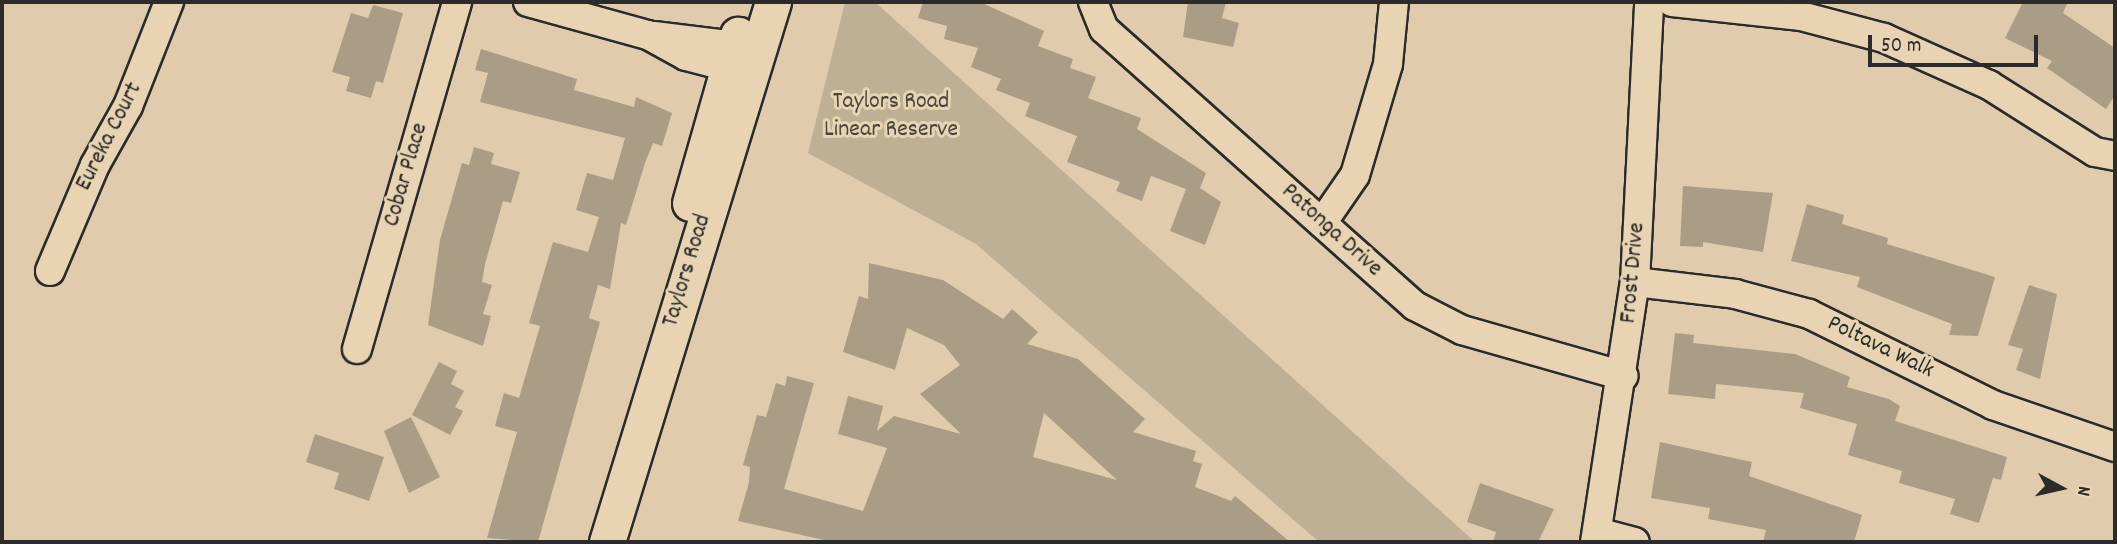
<!DOCTYPE html>
<html>
<head>
<meta charset="utf-8">
<style>
	body { margin:0 }
	#map { position:relative; width:2117px; height:544px; overflow:hidden; background:#e0ccad; font-family:Dekko,sans-serif }
	div>[style] { position:absolute }
	[style*='--x'] { left:calc(var(--x)*1px); top:calc(var(--y)*1px); width:calc(var(--w)*1px); rotate:calc(var(--a)*1deg) }
	.green>* { inset:0; background:#bfaf95 }
	.building>* { inset:0; background:#ab9c86 }
	.roads { filter:drop-shadow(2px 0 #2b2b2b) drop-shadow(-2px 0 #2b2b2b) drop-shadow(0 2px #2b2b2b) drop-shadow(0 -2px #2b2b2b) }
	.minor>* { height:28px; margin:-14px; padding:0 14px; transform-origin:14px; border-radius:14px; background:#e8d3b2 }
	.major>* { height:35px; margin:-17.5px; padding:0 17.5px; transform-origin:17.5px; border-radius:17.5px; background:#e8d3b2 }
	span { translate:-50% -50%; white-space:nowrap; text-align:center; line-height:1.15; -webkit-text-stroke:6px #e8d3b2; paint-order:stroke }
	.park-label { font-size:24px; color:#494540 }
	.street-label { font-size:24px; color:#2b2b2b }
	.frame { position:absolute; inset:0; border:4px solid #2b2b2b; pointer-events:none }
	.north { position:absolute; left:2026px; top:453px; width:70px; height:70px; -webkit-text-stroke:5px #e8d3b2; paint-order:stroke; rotate:98deg; font-size:19px; font-weight:700; line-height:28px; text-align:center; color:#2b2b2b }
	.north::after { content:''; display:block; margin:auto; width:24px; height:32px; background:#2b2b2b; clip-path:polygon(50% 0,100% 100%,50% 72%,0 100%) }
	.scale { position:absolute; left:1868px; top:35px; width:170px; height:32px; box-sizing:border-box; border:4px solid #2b2b2b; border-top:0; padding-left:9px; font-size:21px; line-height:24px; white-space:nowrap; color:#2b2b2b; -webkit-text-stroke:5px #e8d3b2; paint-order:stroke }
</style>
</head>
<body>
<div id="map">
	<div class="green">
		<i style="clip-path:polygon(845px 2px,875px 2px,1475px 542px,1319px 542px,976px 244px,808px 153px)"></i>
	</div>
	<div class="building">
		<i style="clip-path:polygon(923px 2px,980px 2px,1044px 31px,1038px 46px,1073px 59px,1070px 68px,1096px 77px,1088px 98px,1141px 118px,1137px 129px,1206px 173px,1200px 188px,1221px 202px,1205px 245px,1170px 231px,1186px 189px,1151px 176px,1142px 201px,1116px 191px,1120px 182px,1067px 162px,1077px 136px,1025px 116px,1030px 103px,996px 90px,1001px 79px,971px 67px,978px 48px,944px 39px,947px 26px,918px 18px)"></i>
		<i style="clip-path:polygon(1188px 2px,1226px 2px,1222px 18px,1239px 23px,1233px 47px,1183px 37px)"></i>
		<i style="clip-path:polygon(2023px 2px,2068px 2px,2063px 13px,2115px 48px,2115px 95px,2106px 109px,2047px 68px,2052px 61px,2005px 38px)"></i>
		<i style="clip-path:polygon(373px 5px,403px 13px,383px 83px,376px 81px,371px 98px,346px 91px,350px 77px,332px 72px,351px 13px,368px 18px)"></i>
		<i style="clip-path:polygon(481px 49px,577px 79px,574px 90px,634px 107px,636px 97px,672px 113px,662px 146px,653px 143px,645px 163px,626px 225px,621px 223px,610px 289px,598px 285px,589px 318px,600px 322px,538px 542px,487px 538px,517px 432px,495px 426px,504px 393px,519px 398px,540px 326px,529px 323px,553px 242px,588px 252px,599px 217px,576px 210px,587px 173px,613px 180px,625px 138px,480px 102px,488px 73px,475px 70px)"></i>
		<i style="clip-path:polygon(474px 147px,494px 153px,491px 164px,520px 172px,511px 203px,503px 201px,485px 264px,482px 282px,492px 285px,483px 314px,491px 316px,483px 346px,428px 325px,440px 240px,462px 163px,469px 165px)"></i>
		<i style="clip-path:polygon(1683px 186px,1773px 193px,1763px 252px,1703px 242px,1703px 247px,1680px 246px)"></i>
		<i style="clip-path:polygon(1807px 204px,1844px 215px,1842px 224px,1888px 238px,1887px 244px,1995px 277px,1978px 336px,1949px 335px,1952px 324px,1857px 287px,1860px 277px,1791px 261px)"></i>
		<i style="clip-path:polygon(evenodd,869px 263px,943px 280px,1003px 319px,1012px 309px,1038px 332px,1027px 344px,1078px 359px,1145px 419px,1133px 432px,1196px 451px,1193px 461px,1202px 464px,1195px 487px,1231px 501px,1235px 496px,1290px 542px,833px 542px,738px 521px,749px 482px,750px 467px,743px 465px,757px 415px,766px 417px,776px 383px,785px 386px,787px 376px,814px 383px,784px 489px,863px 511px,887px 448px,838px 434px,848px 396px,883px 406px,877px 431px,894px 416px,961px 434px,920px 394px,960px 365px,944px 345px,907px 328px,895px 370px,843px 352px,859px 296px,868px 299px,869px 263px,1044px 413px,1117px 480px,1033px 457px,1044px 413px)"></i>
		<i style="clip-path:polygon(2029px 285px,2057px 294px,2040px 379px,2016px 370px,2023px 349px,2008px 345px)"></i>
		<i style="clip-path:polygon(1675px 333px,1694px 335px,1693px 343px,1795px 354px,1850px 377px,1847px 387px,1889px 399px,1900px 406px,1895px 421px,2007px 457px,2001px 480px,1993px 478px,1979px 523px,1950px 514px,1955px 499px,1899px 483px,1902px 471px,1848px 455px,1857px 424px,1800px 408px,1804px 393px,1716px 384px,1715px 399px,1668px 394px)"></i>
		<i style="clip-path:polygon(439px 362px,457px 371px,451px 384px,464px 391px,455px 407px,463px 411px,450px 435px,412px 415px)"></i>
		<i style="clip-path:polygon(411px 417px,440px 477px,409px 493px,384px 431px)"></i>
		<i style="clip-path:polygon(315px 434px,384px 457px,369px 501px,334px 489px,339px 473px,306px 462px)"></i>
		<i style="clip-path:polygon(1660px 442px,1752px 462px,1749px 476px,1862px 515px,1854px 542px,1763px 542px,1766px 530px,1708px 519px,1710px 508px,1651px 498px)"></i>
		<i style="clip-path:polygon(1480px 483px,1554px 509px,1538px 542px,1493px 542px,1496px 532px,1467px 522px)"></i>
	</div>
	<div class="roads">
		<div class="minor">
			<i style="--x:528;--y:2;--w:124;--a:15.4"></i>
			<i style="--x:648;--y:35;--w:43;--a:28.9"></i>
			<i style="--x:686;--y:56;--w:44;--a:14.3"></i>
			<i style="--x:1093;--y:2;--w:29;--a:68"></i>
			<i style="--x:1104;--y:29;--w:416;--a:41.7"></i>
			<i style="--x:1415;--y:306;--w:53;--a:27.1"></i>
			<i style="--x:1462;--y:330;--w:168;--a:15.9"></i>
			<i style="--x:1672;--y:2;--w:130;--a:6.2"></i>
			<i style="--x:1801;--y:16;--w:86;--a:14.8"></i>
			<i style="--x:1884;--y:38;--w:115;--a:24.1"></i>
			<i style="--x:1989;--y:85;--w:125;--a:32.3"></i>
			<i style="--x:2095;--y:152;--w:20;--a:11"></i>
			<i style="--x:654;--y:36;--w:82;--a:7"></i>
			<i style="--x:1322;--y:223;--w:58;--a:-55.5"></i>
			<i style="--x:1355;--y:175;--w:116;--a:-73.4"></i>
			<i style="--x:1388;--y:64;--w:62;--a:-84.5"></i>
			<i style="--x:50;--y:271;--w:115;--a:-67"></i>
			<i style="--x:95;--y:165;--w:68;--a:-60.8"></i>
			<i style="--x:128;--y:106;--w:112;--a:-68.5"></i>
			<i style="--x:1635;--y:282;--w:101;--a:6.8"></i>
			<i style="--x:1735;--y:294;--w:77;--a:15.1"></i>
			<i style="--x:1809;--y:314;--w:205;--a:26.3"></i>
			<i style="--x:1993;--y:405;--w:129;--a:19"></i>
			<i style="--x:357;--y:349;--w:361;--a:-73.9"></i>
			<i style="--x:1597;--y:532;--w:39;--a:15"></i>
			<i style="--x:1595;--y:542;--w:263;--a:-81.3"></i>
			<i style="--x:1635;--y:282;--w:280;--a:-87.1"></i>
		</div>
		<div class="major">
			<i style="--x:690;--y:203;--w:175;--a:-74.1"></i>
			<i style="--x:607;--y:542;--w:565;--a:-72.91"></i>
		</div>
	</div>
	<div class="park-label">
		<span style="left:891px;top:117px">Taylors Road<br>Linear Reserve</span>
	</div>
	<div class="street-label">
		<span style="left:110px;top:137px;rotate:-63deg">Eureka Court</span>
		<span style="left:407px;top:175px;rotate:-74deg">Cobar Place</span>
		<span style="left:1331px;top:231px;rotate:42deg">Patonga Drive</span>
		<span style="left:688px;top:271px;rotate:-73deg">Taylors Road</span>
		<span style="left:1634px;top:273px;rotate:-85deg">Frost Drive</span>
		<span style="left:1880px;top:348px;rotate:26deg">Poltava Walk</span>
	</div>
	<div class="frame"></div>
	<div class="north">N</div>
	<div class="scale">50 m</div>
</div>
</body>
</html>
